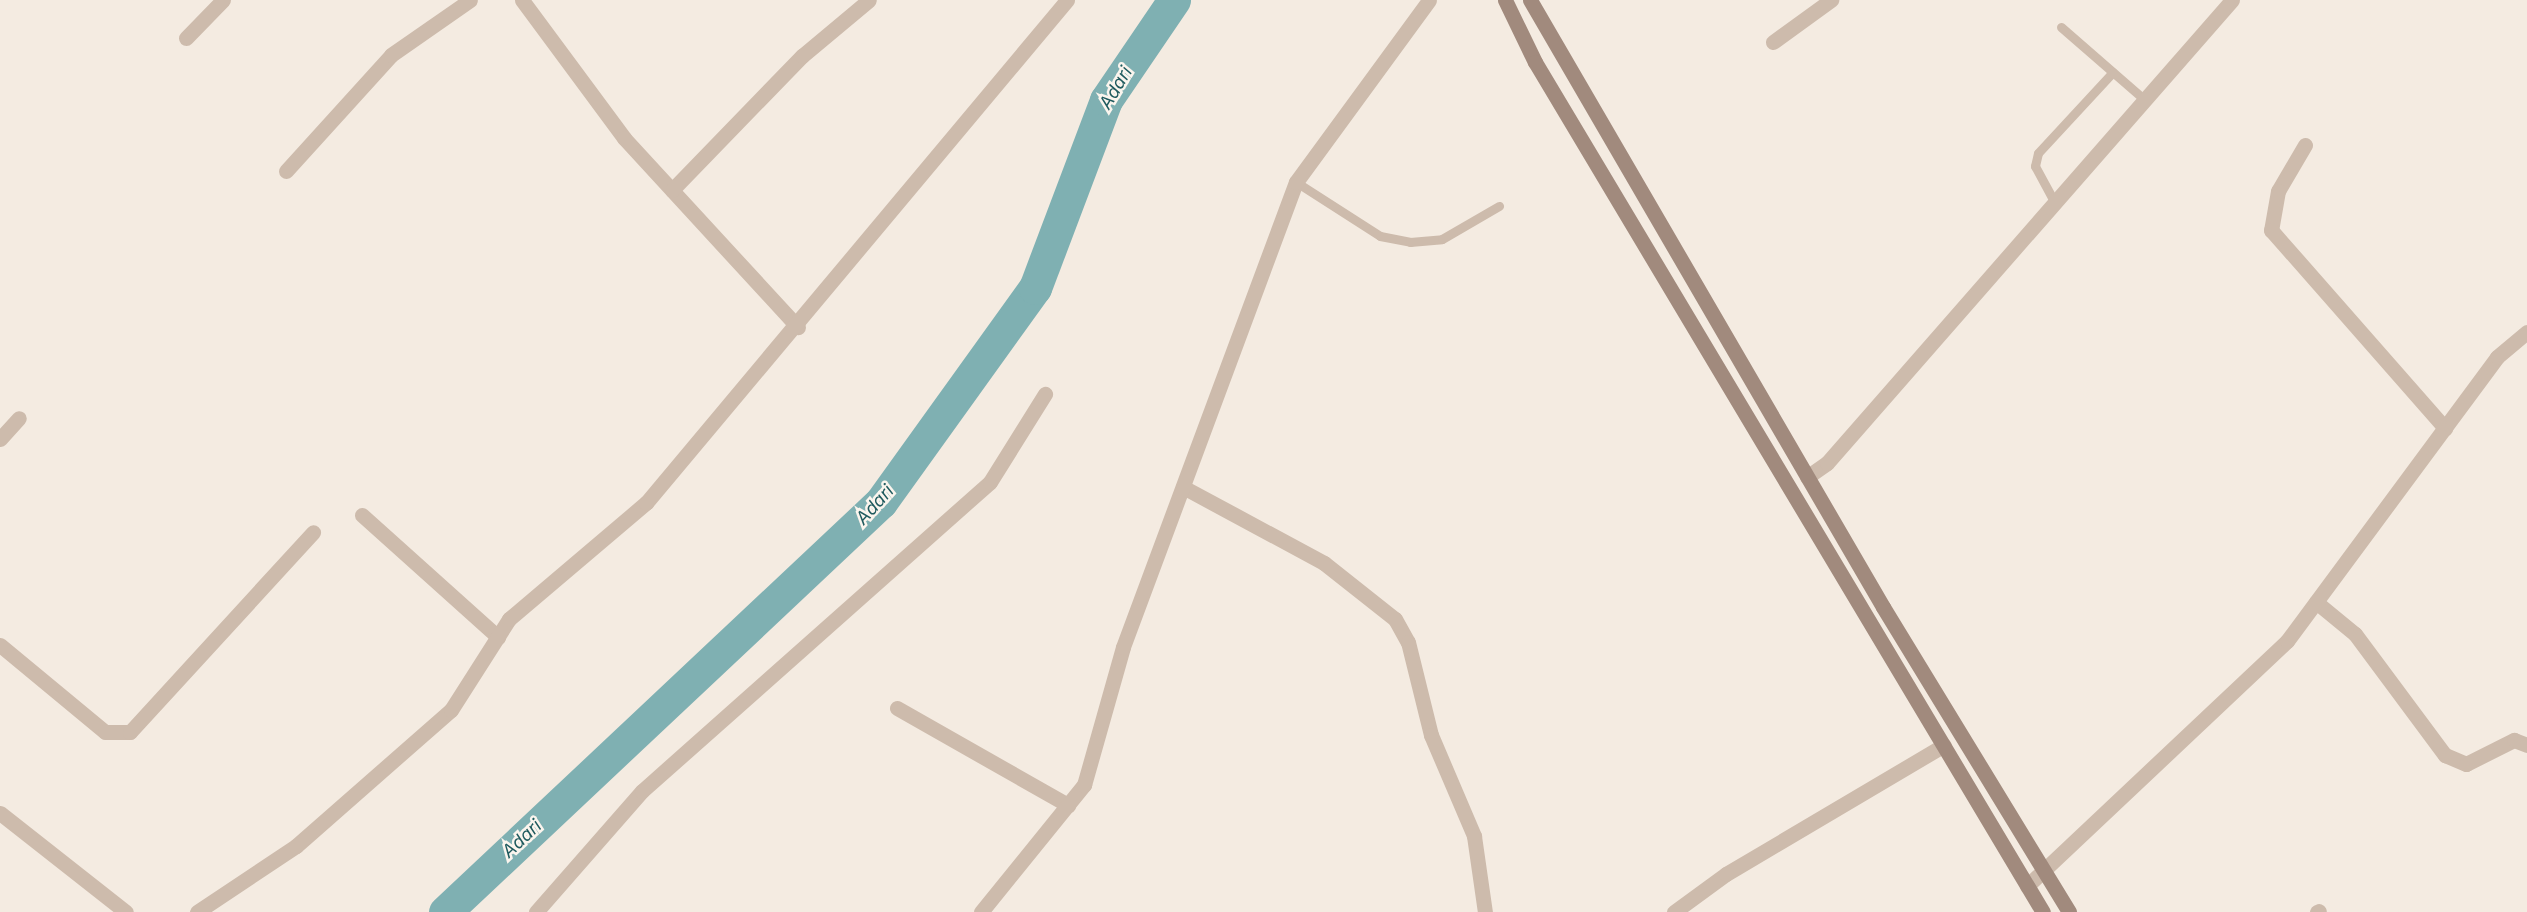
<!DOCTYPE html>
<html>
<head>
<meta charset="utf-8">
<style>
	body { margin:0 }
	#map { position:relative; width:2527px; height:912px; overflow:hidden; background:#f4ebe1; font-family:Inter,sans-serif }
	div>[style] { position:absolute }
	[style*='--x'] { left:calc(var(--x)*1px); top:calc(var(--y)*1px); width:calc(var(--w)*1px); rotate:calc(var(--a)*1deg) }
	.river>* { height:33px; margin:-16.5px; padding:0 16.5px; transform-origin:16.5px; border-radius:16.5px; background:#7fb0b2 }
	.service>* { height:9px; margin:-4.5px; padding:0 4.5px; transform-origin:4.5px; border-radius:4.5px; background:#cdbbac }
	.minor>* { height:15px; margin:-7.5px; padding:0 7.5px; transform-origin:7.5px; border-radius:7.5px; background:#cdbbac }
	.tertiary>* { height:15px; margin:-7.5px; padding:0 7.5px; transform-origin:7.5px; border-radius:7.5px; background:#cdbbac }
	.secondary>* { height:15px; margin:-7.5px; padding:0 7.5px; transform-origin:7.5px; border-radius:7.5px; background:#a18a7d }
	span { translate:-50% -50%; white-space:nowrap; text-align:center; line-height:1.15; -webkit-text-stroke:5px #fbf5ee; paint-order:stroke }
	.water-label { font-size:18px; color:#1f5a5e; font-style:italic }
</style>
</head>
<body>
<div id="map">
	<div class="river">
		<i style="--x:445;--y:912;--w:598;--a:-43.24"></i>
		<i style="--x:881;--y:502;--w:264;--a:-54.3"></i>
		<i style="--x:1035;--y:288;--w:201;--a:-69.3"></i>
		<i style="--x:1106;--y:100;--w:121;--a:-55.8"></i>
	</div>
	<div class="service">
		<i style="--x:2061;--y:27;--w:111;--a:41"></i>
		<i style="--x:1296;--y:182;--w:100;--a:32.7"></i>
		<i style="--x:1380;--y:236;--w:31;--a:11"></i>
		<i style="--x:1410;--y:242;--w:32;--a:-5"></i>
		<i style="--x:1442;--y:239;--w:66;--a:-30.1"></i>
		<i style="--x:2055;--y:203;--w:42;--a:-118.4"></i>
		<i style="--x:2035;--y:166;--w:13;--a:-77"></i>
		<i style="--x:2038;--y:153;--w:110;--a:-47.2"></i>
	</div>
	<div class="minor">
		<i style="--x:522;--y:0;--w:172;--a:53.5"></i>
		<i style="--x:624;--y:138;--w:257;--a:47.4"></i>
		<i style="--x:186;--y:38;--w:53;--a:-45.8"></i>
		<i style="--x:1773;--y:42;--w:72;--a:-35.9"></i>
		<i style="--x:2305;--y:145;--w:53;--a:120.4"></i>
		<i style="--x:2278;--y:191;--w:40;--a:100"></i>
		<i style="--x:2271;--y:230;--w:264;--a:48.7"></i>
		<i style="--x:286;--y:171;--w:156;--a:-47.8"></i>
		<i style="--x:391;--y:55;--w:96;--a:-34.8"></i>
		<i style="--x:672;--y:190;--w:187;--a:-45.9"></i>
		<i style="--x:802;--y:56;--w:87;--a:-39.9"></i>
		<i style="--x:0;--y:439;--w:28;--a:-48"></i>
		<i style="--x:1807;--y:477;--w:24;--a:-35"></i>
		<i style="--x:1827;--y:463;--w:615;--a:-48.82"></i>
		<i style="--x:1183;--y:487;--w:160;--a:28.3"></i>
		<i style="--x:1324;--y:563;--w:90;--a:38.3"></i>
		<i style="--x:1395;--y:619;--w:26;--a:61"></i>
		<i style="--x:1408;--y:642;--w:96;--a:76.1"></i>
		<i style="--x:1431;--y:735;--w:110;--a:66.9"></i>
		<i style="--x:1474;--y:836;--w:77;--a:81.8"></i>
		<i style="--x:362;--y:515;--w:183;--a:41.9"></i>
		<i style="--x:2316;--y:602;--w:50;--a:39.4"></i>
		<i style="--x:2355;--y:634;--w:151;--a:53.4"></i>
		<i style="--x:2445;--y:755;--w:23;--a:23"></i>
		<i style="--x:2466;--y:764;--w:54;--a:-26.6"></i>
		<i style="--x:2514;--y:740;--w:14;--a:21"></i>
		<i style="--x:0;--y:645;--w:136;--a:39.6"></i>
		<i style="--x:105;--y:732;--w:25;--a:0"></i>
		<i style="--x:130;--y:732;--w:271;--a:-47.5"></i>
		<i style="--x:897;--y:708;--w:197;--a:29.6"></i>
		<i style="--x:0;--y:813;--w:160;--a:38.2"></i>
		<i style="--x:197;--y:912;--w:119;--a:-33.7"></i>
		<i style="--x:296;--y:846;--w:206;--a:-41.3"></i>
		<i style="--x:451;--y:710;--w:108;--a:-57.5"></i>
		<i style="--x:509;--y:619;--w:180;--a:-40.3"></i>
		<i style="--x:646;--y:503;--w:656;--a:-50.07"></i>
		<i style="--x:536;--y:912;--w:161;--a:-48.8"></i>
		<i style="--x:642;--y:791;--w:465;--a:-41.6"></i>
		<i style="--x:990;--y:482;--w:104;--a:-58"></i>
		<i style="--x:981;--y:912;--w:164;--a:-51"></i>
		<i style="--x:1084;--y:785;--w:143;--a:-74.2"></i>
		<i style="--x:1123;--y:647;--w:496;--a:-69.6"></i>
		<i style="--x:1296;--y:182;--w:225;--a:-53.8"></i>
		<i style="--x:1674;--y:912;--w:64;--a:-36.2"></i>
		<i style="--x:1726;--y:874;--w:253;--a:-30.6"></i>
		<i style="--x:2317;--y:912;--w:2;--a:-27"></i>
	</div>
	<div class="tertiary">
		<i style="--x:2027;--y:886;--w:357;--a:-43.3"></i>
		<i style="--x:2287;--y:641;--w:353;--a:-53.5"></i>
		<i style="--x:2497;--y:357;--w:39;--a:-40"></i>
	</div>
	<div class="secondary">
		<i style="--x:1505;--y:0;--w:69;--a:64.2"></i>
		<i style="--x:1535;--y:62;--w:990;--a:59.14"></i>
		<i style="--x:1530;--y:0;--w:702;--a:59.82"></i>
		<i style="--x:1883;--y:607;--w:357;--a:58.6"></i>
	</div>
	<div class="water-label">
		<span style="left:1116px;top:88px;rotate:-59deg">Adari</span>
		<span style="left:875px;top:505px;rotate:-48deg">Adari</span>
		<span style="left:522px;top:839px;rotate:-43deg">Adari</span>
	</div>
</div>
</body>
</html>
